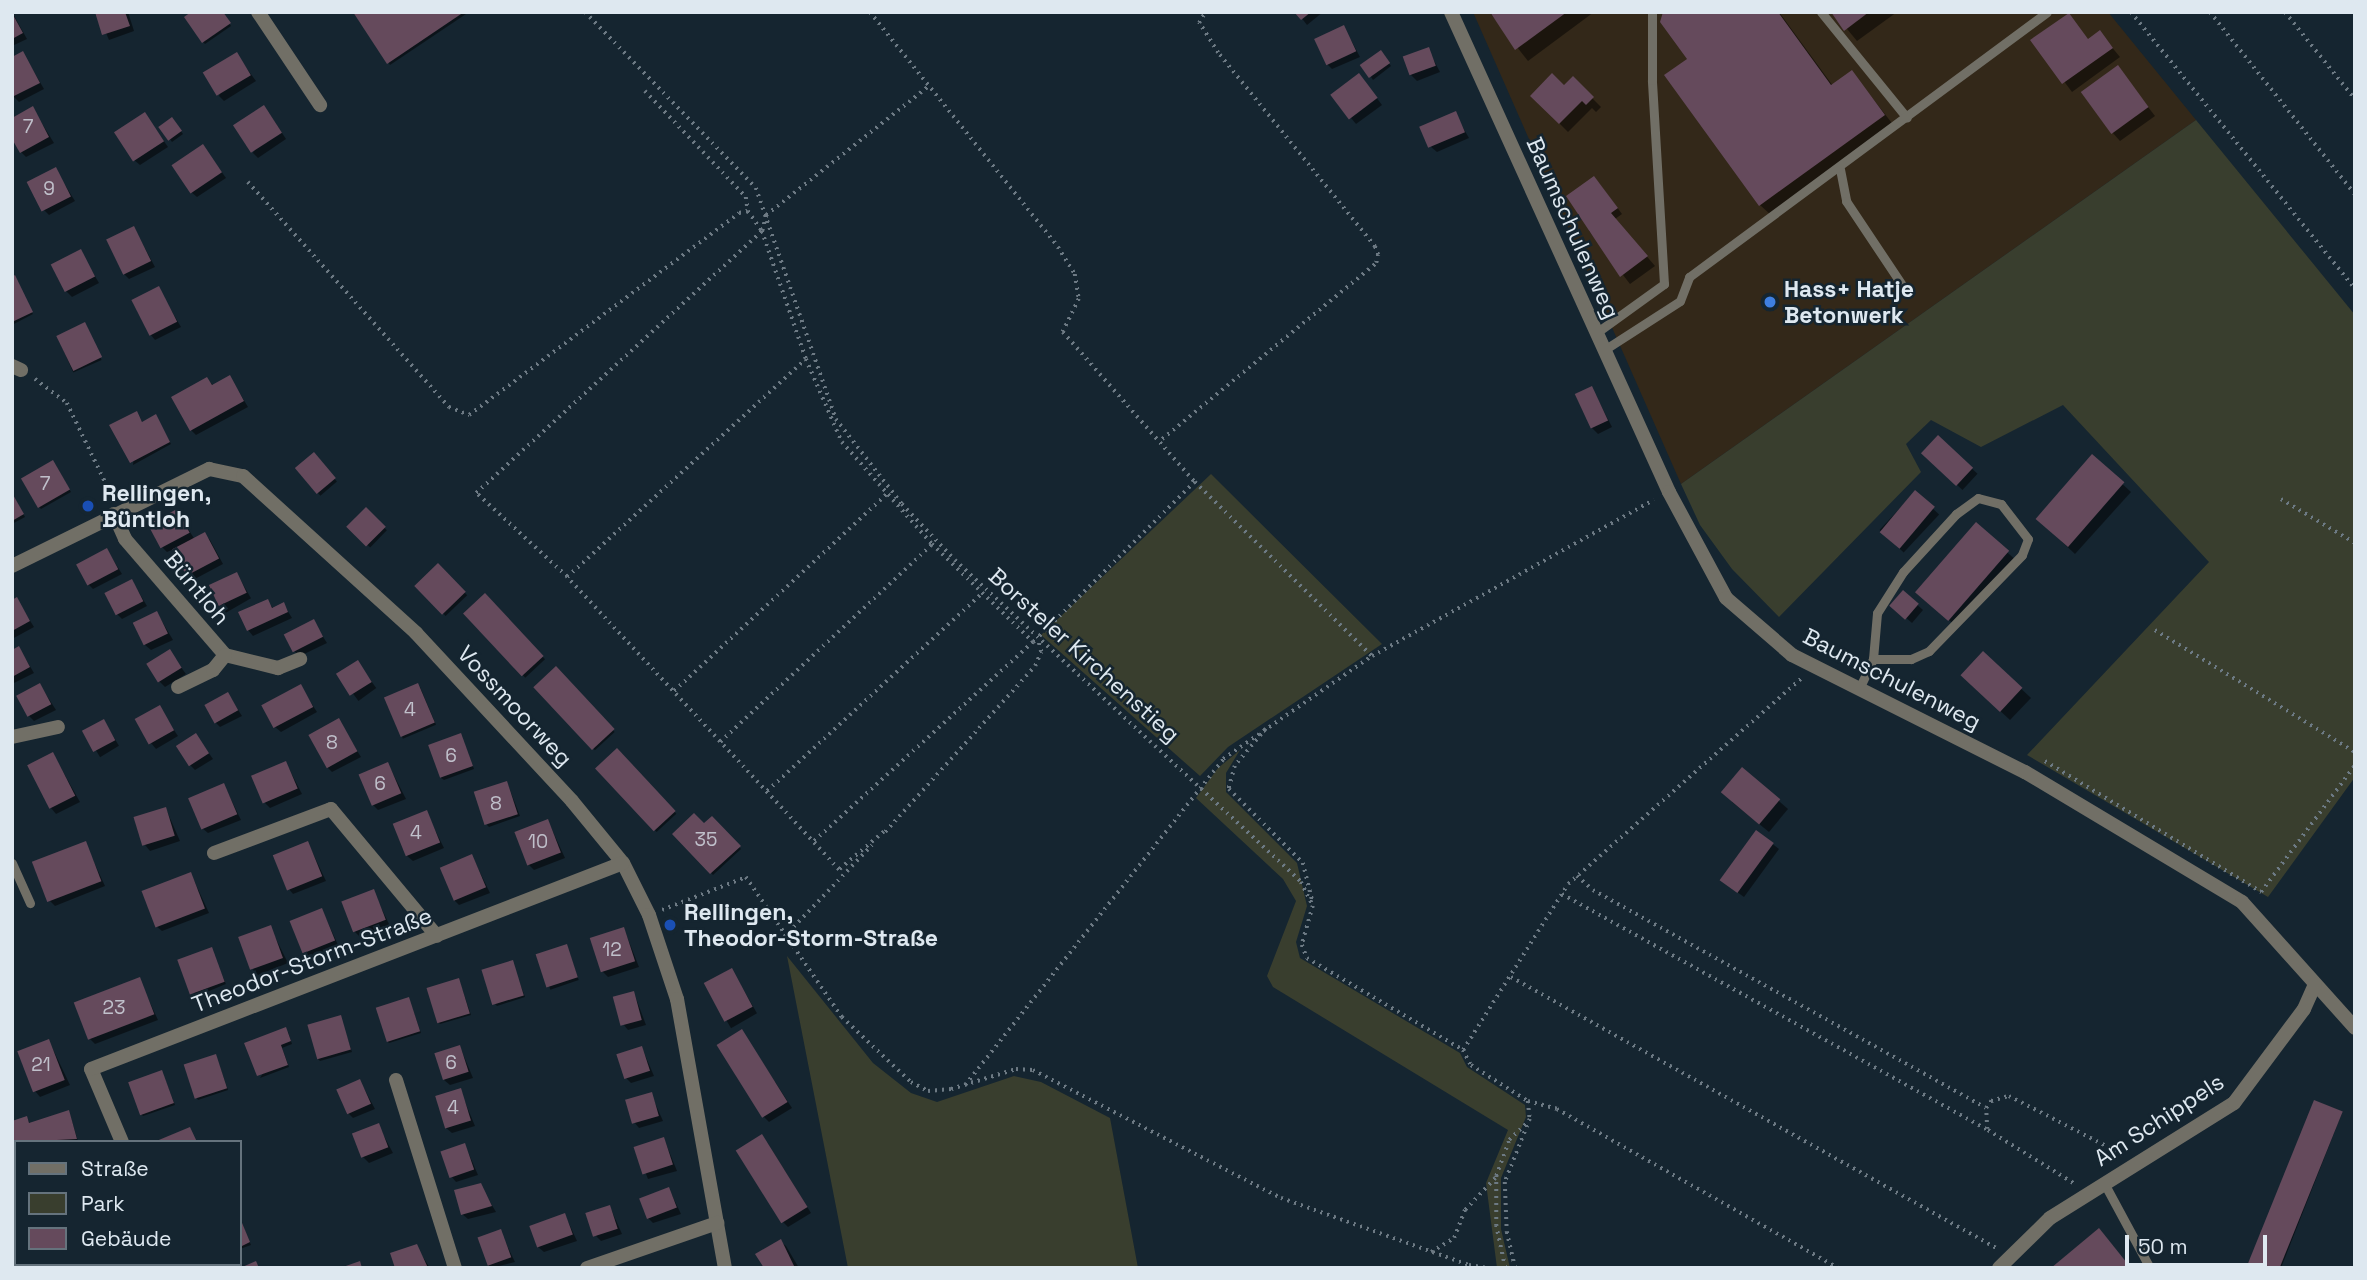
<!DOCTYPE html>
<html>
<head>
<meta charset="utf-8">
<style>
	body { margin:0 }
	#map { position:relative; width:2367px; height:1280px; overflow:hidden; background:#152530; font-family:"Space Grotesk",sans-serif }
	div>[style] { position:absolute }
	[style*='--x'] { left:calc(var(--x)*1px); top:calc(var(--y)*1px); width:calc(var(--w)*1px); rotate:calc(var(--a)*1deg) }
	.commercial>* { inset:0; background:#332819 }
	.green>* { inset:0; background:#393e2e }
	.shadow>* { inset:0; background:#0007; transform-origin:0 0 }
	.building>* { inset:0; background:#654a5c; transform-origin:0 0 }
	.path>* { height:3.5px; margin-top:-1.75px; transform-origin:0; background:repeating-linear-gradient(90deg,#6d7a84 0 2px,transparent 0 7px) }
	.lane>* { height:9px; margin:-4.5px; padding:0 4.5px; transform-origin:4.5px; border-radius:4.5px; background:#716f66 }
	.street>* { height:14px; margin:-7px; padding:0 7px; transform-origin:7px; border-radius:7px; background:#716f66 }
	.dots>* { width:19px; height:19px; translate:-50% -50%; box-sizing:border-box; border:4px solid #152530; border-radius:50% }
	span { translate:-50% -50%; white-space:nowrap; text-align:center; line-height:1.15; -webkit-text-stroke:5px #152530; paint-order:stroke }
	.number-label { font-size:19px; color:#c0c0cb }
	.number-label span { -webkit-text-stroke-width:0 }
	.street-label { font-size:23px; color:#dee8f0 }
	.poi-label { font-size:23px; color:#dee8f0; font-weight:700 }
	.left { translate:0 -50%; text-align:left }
	.frame { position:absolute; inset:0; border:14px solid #dee8f0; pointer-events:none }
	.legend { position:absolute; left:14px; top:1140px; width:228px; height:126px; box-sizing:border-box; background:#152530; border:2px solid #65737d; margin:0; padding:9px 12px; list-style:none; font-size:21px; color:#dee8f0 }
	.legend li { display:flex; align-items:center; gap:14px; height:35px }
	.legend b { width:35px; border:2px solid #65737d }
	.scale { position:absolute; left:2125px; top:1235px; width:142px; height:32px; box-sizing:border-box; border:4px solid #dee8f0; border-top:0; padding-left:9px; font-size:21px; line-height:24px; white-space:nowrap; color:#dee8f0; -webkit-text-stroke:5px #152530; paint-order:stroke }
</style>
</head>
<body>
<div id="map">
	<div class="commercial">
		<i style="clip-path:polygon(1473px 12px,2108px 12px,2196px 120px,1681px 484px)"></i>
	</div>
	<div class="green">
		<i style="clip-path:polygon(2196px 120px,2355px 315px,2355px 777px,2268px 897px,2027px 755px,2209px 562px,2063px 405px,1981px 447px,1931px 420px,1906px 444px,1921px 472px,1779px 617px,1732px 569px,1700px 525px,1681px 484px)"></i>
		<i style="clip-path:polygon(1211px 474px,1382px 644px,1228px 747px,1200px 776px,1041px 635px)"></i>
		<i style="clip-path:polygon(1240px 750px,1226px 773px,1226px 792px,1297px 863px,1307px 906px,1296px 942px,1300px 958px,1460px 1053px,1467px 1067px,1525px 1105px,1526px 1117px,1501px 1178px,1501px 1229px,1510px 1268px,1497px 1268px,1486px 1183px,1508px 1130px,1273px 987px,1267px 976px,1296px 901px,1283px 879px,1196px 798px,1218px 768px)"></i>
		<i style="clip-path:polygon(787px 956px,873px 1063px,911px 1093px,937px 1102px,1014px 1076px,1041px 1082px,1110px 1118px,1138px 1268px,848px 1268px)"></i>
	</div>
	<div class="shadow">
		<i style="clip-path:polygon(12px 12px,27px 39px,12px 46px)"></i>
		<i style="clip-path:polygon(97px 12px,128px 12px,134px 31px,109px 40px)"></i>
		<i style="clip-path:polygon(222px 12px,231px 26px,205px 44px,203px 42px)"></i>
		<i style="clip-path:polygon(355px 12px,469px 12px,390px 65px)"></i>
		<i style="clip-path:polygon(1297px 12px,1323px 12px,1307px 25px)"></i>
		<i style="clip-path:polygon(1594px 12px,1528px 61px,1491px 14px,1493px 12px)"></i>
		<i style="clip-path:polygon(1664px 12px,1779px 12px,1833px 86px,1852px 72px,1895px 127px,1772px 216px,1760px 205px)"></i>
		<i style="clip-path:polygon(1833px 12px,1897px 12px,1857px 41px)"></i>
		<i style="clip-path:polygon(2068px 15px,2089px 41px,2100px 33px,2120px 57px,2072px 92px,2033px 40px)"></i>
		<i style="clip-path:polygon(1344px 27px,1360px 57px,1332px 69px,1327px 64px)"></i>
		<i style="clip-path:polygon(1428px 49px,1440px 72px,1417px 81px,1411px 75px)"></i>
		<i style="clip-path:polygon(23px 53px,44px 89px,19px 102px,12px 95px)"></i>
		<i style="clip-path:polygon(236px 54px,256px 81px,224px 101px,219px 96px)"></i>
		<i style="clip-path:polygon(1382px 54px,1391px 66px,1373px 80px,1371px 77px)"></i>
		<i style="clip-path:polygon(2117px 67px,2155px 116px,2120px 141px,2112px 132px)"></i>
		<i style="clip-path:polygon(1573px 79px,1601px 107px,1596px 112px,1592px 108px,1568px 132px,1532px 96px,1564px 88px)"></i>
		<i style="clip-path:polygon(1364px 81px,1382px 105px,1356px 124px,1351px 118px)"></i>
		<i style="clip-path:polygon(33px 109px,54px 143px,26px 157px,21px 152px)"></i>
		<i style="clip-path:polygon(269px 113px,286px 139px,258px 158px,253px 153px)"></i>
		<i style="clip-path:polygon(145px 114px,168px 147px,140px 165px,134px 160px)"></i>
		<i style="clip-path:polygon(1455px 114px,1469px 138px,1437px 152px,1431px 147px)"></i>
		<i style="clip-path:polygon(174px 122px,183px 134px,172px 142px,161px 127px)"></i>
		<i style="clip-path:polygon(203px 146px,226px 178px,197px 197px,191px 192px)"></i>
		<i style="clip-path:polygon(55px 169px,75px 201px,49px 215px,44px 210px)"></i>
		<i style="clip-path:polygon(1599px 183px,1622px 214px,1615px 219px,1655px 266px,1630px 284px,1589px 231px)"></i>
		<i style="clip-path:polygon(134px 228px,155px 267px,129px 279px,124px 274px)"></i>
		<i style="clip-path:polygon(80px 251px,99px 283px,72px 297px,66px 291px)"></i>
		<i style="clip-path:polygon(12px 279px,33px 314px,12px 325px)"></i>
		<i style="clip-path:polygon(158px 288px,181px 327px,155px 340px,150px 334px)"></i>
		<i style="left:87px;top:327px;width:36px;height:31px;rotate:66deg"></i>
		<i style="clip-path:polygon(230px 377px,248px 407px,196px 435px,191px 430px,207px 379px,214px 386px)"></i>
		<i style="clip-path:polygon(1592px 388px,1612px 427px,1598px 434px,1592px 428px)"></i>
		<i style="clip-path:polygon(138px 415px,143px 423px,157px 419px,171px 444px,133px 465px)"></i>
		<i style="left:1938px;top:437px;width:54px;height:22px;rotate:43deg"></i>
		<i style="left:314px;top:455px;width:35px;height:22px;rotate:49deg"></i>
		<i style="clip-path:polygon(2092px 456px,2131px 492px,2075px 554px,2045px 526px)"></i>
		<i style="clip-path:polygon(55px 464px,71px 492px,41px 509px,39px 507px)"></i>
		<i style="left:1915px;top:492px;width:33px;height:52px;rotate:43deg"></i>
		<i style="clip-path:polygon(12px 494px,25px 517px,12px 524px)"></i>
		<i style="left:366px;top:510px;width:29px;height:24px;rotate:44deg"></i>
		<i style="clip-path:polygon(177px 511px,195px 540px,205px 535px,210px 540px,223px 564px,193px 580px,174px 549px,167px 552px,162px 547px)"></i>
		<i style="clip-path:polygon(1976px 525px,2017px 561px,1958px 628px,1926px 600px)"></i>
		<i style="clip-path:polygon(107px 550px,122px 574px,93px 589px,88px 584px)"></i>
		<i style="left:438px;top:565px;width:42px;height:30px;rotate:46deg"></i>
		<i style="left:237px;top:574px;width:28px;height:29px;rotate:60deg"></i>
		<i style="clip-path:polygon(132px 581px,147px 606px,122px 619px,117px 614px)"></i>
		<i style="clip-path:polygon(1904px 593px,1923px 610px,1912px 623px,1898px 611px)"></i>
		<i style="left:485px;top:595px;width:88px;height:27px;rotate:47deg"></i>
		<i style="clip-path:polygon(17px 600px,34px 627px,12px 639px,12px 602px)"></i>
		<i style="clip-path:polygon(267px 601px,274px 609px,284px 605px,292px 618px,253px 636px,248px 630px)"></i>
		<i style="clip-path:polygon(157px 613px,173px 640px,151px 650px,145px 645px)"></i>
		<i style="clip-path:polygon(313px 621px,327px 643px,300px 656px,294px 651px)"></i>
		<i style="clip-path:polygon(19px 648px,34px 673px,12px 684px,12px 652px)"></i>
		<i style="clip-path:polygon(169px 651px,186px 674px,165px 687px,159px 681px)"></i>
		<i style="clip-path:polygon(1983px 653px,2031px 698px,2010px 720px,1971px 684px)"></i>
		<i style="left:358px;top:663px;width:31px;height:22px;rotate:54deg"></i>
		<i style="left:556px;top:669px;width:86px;height:27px;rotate:47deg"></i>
		<i style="clip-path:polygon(40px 685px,56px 710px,34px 721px,29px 716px)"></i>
		<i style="clip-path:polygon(300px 686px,317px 712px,281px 732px,275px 727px)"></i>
		<i style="left:420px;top:687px;width:41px;height:36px;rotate:67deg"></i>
		<i style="clip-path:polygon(228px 694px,242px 716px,220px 727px,215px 722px)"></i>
		<i style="clip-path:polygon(159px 708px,178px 736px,156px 749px,151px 743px)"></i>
		<i style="clip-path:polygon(338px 720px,361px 757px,332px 772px,327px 767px)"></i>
		<i style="left:104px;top:721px;width:29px;height:22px;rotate:59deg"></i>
		<i style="clip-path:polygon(196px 735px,213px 759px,195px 770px,190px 765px)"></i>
		<i style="clip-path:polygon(461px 735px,474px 769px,444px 780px,441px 778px)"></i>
		<i style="left:617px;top:750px;width:87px;height:27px;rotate:47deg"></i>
		<i style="clip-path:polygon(53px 754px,80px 802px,56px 814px,51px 808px)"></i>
		<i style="clip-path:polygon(286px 763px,302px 794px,270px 808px,265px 803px)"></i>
		<i style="clip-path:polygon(388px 764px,406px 799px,378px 810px,373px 805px)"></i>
		<i style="clip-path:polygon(1743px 770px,1788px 809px,1769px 832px,1732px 802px)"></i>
		<i style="clip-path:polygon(224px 785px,241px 820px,208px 833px,202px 828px)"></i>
		<i style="clip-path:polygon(508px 785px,520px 816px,489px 827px,487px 825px)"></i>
		<i style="clip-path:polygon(166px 809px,180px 841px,150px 851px,145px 845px)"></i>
		<i style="clip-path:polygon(426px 812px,444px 848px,413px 861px,407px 856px)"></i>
		<i style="clip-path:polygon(712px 818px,741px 849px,713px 875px,674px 834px,704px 826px)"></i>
		<i style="clip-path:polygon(548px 821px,565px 858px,534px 870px,529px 865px)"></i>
		<i style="clip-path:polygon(1757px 832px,1779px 849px,1744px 897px,1727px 885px)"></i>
		<i style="clip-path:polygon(85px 843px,105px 886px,55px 906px,49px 900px)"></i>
		<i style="clip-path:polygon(308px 843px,326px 881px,293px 894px,288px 888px)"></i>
		<i style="clip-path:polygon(472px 856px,490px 893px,459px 905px,454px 900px)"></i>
		<i style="clip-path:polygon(191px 874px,209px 913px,162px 931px,156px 926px)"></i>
		<i style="clip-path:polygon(373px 891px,390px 926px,360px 937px,355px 932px)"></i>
		<i style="clip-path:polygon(322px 910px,339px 947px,308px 958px,303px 953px)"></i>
		<i style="clip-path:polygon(270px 927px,288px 963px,258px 975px,253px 970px)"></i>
		<i style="clip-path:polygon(624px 929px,639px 967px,608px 977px,602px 971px)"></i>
		<i style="left:567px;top:946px;width:36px;height:30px;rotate:71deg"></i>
		<i style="left:211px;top:949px;width:38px;height:33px;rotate:67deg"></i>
		<i style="clip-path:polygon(512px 962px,525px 997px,497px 1006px,494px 1003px)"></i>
		<i style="left:732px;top:970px;width:50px;height:30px;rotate:60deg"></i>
		<i style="clip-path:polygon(139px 979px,158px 1020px,95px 1044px,89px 1038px)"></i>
		<i style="clip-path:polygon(459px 980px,471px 1015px,440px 1024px,438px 1022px)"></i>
		<i style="clip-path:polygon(634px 993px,646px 1025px,628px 1030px,623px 1024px)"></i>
		<i style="clip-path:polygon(409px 999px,421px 1033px,389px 1043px,387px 1041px)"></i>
		<i style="clip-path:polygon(340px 1017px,352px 1052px,320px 1061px,318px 1059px)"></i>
		<i style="clip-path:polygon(742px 1031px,792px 1108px,769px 1122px,763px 1116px)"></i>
		<i style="clip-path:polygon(288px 1032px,292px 1044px,282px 1048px,289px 1067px,260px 1078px)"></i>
		<i style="clip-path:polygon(49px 1041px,70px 1085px,40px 1097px,35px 1091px)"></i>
		<i style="clip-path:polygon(460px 1047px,473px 1078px,450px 1085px,444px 1080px)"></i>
		<i style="clip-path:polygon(642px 1048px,654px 1076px,631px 1083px,625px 1077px)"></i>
		<i style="clip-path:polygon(216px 1056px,228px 1090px,198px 1100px,196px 1097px)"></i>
		<i style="clip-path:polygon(162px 1072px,175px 1105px,143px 1116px,141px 1114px)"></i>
		<i style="clip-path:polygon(360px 1081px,375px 1109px,353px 1118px,348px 1113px)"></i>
		<i style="clip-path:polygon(460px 1090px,475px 1126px,452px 1133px,446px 1128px)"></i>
		<i style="clip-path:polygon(651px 1094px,663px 1121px,639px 1128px,634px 1122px)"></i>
		<i style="clip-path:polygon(2342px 1113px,2281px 1268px,2245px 1268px)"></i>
		<i style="clip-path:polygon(70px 1115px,78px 1141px,16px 1142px,12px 1162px,12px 1130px,27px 1118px,30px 1124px)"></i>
		<i style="clip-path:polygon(378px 1125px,393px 1153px,369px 1163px,363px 1157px)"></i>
		<i style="clip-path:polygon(664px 1139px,677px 1171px,648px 1179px,635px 1147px)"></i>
		<i style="clip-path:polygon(767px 1142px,811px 1213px,788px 1227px,783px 1222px)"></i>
		<i style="clip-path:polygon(465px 1145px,478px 1175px,456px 1182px,451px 1176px)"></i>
		<i style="clip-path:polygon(480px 1185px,496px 1212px,468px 1219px,462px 1214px)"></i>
		<i style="clip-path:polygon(669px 1189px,681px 1214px,653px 1223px,648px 1218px)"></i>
		<i style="clip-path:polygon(610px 1207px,622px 1234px,601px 1241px,596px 1236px)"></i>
		<i style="clip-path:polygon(565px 1215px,577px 1241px,544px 1252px,538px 1247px)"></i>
		<i style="clip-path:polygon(240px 1219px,251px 1245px,240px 1249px)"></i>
		<i style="clip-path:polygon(500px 1231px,515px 1262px,491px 1268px,488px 1265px)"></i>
		<i style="clip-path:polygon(780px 1241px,786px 1246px,799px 1268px,766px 1268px)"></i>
		<i style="clip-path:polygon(416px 1246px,430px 1268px,397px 1268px)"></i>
		<i style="clip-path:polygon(18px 1264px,28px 1264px,30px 1268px,20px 1268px)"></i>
	</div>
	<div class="building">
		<i style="clip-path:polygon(95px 12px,125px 12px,130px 26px,102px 35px)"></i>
		<i style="clip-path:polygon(191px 12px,223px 12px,231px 23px,202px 43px,184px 17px)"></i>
		<i style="clip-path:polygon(353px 12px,464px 12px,387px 64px)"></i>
		<i style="clip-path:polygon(1294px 12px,1311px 12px,1301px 20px)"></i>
		<i style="clip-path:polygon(1490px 12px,1567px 12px,1515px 50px)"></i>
		<i style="clip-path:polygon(1663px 12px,1778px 12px,1831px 85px,1852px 70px,1885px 115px,1759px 206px,1664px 75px,1687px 59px,1660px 22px)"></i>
		<i style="clip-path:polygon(1831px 12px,1869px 12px,1844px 31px)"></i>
		<i style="clip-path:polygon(12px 13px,23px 33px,12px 39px)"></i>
		<i style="clip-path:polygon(2069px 13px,2088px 39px,2100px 30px,2113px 48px,2062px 84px,2030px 40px)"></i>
		<i style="left:1344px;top:25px;width:29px;height:33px;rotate:65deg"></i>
		<i style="left:1429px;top:47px;width:20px;height:28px;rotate:70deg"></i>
		<i style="left:1381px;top:50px;width:16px;height:26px;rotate:55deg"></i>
		<i style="clip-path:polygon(23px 51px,40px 83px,12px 97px,12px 57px)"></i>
		<i style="left:237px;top:52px;width:27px;height:40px;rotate:59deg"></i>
		<i style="left:2118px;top:65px;width:52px;height:46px;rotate:54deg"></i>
		<i style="left:1359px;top:73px;width:31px;height:36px;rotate:53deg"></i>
		<i style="clip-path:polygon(1552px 73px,1564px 85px,1573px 76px,1594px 97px,1586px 105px,1582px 101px,1559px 124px,1530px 96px)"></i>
		<i style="left:264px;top:105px;width:33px;height:37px;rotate:57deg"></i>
		<i style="clip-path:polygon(33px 106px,49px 137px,20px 153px,12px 139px,12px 118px)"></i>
		<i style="left:1456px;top:111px;width:23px;height:40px;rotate:67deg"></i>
		<i style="left:145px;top:112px;width:35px;height:37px;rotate:57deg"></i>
		<i style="left:172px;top:117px;width:17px;height:17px;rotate:54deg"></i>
		<i style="left:203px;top:144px;width:34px;height:38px;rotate:56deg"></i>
		<i style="left:56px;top:167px;width:33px;height:33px;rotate:63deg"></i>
		<i style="clip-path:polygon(1594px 176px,1618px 208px,1611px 213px,1648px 256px,1620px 277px,1566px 196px)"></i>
		<i style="left:134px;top:226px;width:39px;height:31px;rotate:64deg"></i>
		<i style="left:81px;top:249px;width:31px;height:34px;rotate:63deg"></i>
		<i style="clip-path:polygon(15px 275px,33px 312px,12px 322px,12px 277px)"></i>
		<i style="left:159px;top:286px;width:40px;height:31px;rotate:63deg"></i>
		<i style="left:85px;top:322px;width:39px;height:32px;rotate:64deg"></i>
		<i style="clip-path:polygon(230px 375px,244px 401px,190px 431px,171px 397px,207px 377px,212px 385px)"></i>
		<i style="left:1592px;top:386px;width:38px;height:19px;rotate:65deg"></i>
		<i style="clip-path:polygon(137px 411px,142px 422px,156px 414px,170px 442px,130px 463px,109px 425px)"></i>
		<i style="left:1938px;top:435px;width:48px;height:25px;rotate:43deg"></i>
		<i style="left:314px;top:452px;width:34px;height:25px;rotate:50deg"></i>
		<i style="left:2092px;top:454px;width:43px;height:86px;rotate:41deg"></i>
		<i style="left:53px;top:460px;width:34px;height:37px;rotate:60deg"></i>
		<i style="left:1915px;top:490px;width:26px;height:55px;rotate:40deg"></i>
		<i style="clip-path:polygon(12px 493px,24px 514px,12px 521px)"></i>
		<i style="left:366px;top:507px;width:28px;height:28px;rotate:45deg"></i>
		<i style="left:177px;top:509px;width:27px;height:33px;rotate:62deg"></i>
		<i style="left:1976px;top:522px;width:44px;height:93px;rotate:41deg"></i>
		<i style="left:205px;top:532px;width:30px;height:37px;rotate:62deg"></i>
		<i style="left:107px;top:548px;width:24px;height:35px;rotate:62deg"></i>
		<i style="left:438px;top:563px;width:40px;height:33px;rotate:46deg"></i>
		<i style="left:237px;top:572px;width:23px;height:31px;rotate:65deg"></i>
		<i style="left:132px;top:579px;width:25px;height:31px;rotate:63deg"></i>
		<i style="left:1903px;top:590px;width:21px;height:21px;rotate:41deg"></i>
		<i style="left:485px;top:593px;width:86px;height:30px;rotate:47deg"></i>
		<i style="clip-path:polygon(17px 597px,30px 621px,12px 631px,12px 600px)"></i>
		<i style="clip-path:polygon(268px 599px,272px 608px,284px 602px,288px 612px,247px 631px,238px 612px)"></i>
		<i style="left:157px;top:611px;width:25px;height:27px;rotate:64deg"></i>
		<i style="left:314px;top:619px;width:20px;height:34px;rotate:63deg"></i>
		<i style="clip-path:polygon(19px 646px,30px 667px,12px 677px,12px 650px)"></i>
		<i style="left:170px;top:649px;width:22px;height:28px;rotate:58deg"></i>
		<i style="left:1983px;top:651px;width:54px;height:33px;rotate:43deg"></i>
		<i style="left:358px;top:660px;width:26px;height:26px;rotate:58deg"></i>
		<i style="left:556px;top:666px;width:86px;height:31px;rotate:47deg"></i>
		<i style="left:40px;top:683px;width:24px;height:27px;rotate:62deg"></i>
		<i style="left:418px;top:683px;width:43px;height:37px;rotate:67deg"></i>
		<i style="left:301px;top:684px;width:26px;height:45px;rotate:62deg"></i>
		<i style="left:228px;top:692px;width:21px;height:27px;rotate:61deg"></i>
		<i style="left:160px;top:705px;width:29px;height:29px;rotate:61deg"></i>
		<i style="left:339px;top:718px;width:38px;height:35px;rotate:61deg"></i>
		<i style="left:104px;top:719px;width:24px;height:25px;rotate:62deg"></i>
		<i style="left:196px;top:733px;width:24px;height:24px;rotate:57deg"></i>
		<i style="left:461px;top:733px;width:35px;height:35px;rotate:70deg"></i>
		<i style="left:617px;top:748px;width:86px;height:30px;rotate:47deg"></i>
		<i style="left:53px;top:752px;width:49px;height:29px;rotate:63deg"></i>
		<i style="left:286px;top:761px;width:30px;height:38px;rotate:67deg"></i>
		<i style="left:388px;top:762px;width:34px;height:32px;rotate:67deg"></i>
		<i style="left:1742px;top:767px;width:50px;height:33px;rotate:40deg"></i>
		<i style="left:507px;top:781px;width:35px;height:35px;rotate:72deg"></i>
		<i style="left:224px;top:783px;width:34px;height:39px;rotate:67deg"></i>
		<i style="left:166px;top:807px;width:30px;height:34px;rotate:73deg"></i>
		<i style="left:427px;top:810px;width:35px;height:37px;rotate:68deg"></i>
		<i style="clip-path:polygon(694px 813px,704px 823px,712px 816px,741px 846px,710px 874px,672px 834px)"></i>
		<i style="left:548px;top:819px;width:36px;height:36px;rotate:69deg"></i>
		<i style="left:1756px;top:830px;width:22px;height:62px;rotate:36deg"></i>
		<i style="left:86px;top:841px;width:43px;height:58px;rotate:69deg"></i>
		<i style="left:308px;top:841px;width:38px;height:38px;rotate:68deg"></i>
		<i style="left:472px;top:854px;width:36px;height:35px;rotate:67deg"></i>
		<i style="left:191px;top:872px;width:39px;height:53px;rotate:69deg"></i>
		<i style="left:374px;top:889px;width:33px;height:35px;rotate:69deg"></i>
		<i style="left:322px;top:908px;width:35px;height:35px;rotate:68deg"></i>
		<i style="left:271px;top:925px;width:35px;height:35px;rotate:70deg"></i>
		<i style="left:624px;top:927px;width:36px;height:36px;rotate:72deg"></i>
		<i style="left:567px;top:944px;width:35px;height:33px;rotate:72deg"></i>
		<i style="left:212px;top:947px;width:37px;height:37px;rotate:70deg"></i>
		<i style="left:513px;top:960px;width:37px;height:33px;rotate:73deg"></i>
		<i style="left:732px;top:968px;width:44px;height:32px;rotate:62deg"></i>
		<i style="left:140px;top:977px;width:40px;height:71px;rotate:69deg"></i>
		<i style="left:459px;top:978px;width:37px;height:34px;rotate:73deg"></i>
		<i style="left:634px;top:991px;width:30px;height:22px;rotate:75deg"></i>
		<i style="left:409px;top:997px;width:36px;height:35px;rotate:72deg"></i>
		<i style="left:341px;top:1015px;width:36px;height:35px;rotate:74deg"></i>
		<i style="clip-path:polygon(286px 1027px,291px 1041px,281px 1045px,288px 1065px,257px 1076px,244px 1043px)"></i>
		<i style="left:742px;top:1029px;width:86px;height:30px;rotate:58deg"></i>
		<i style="left:49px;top:1039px;width:44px;height:34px;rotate:69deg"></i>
		<i style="left:460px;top:1045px;width:28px;height:27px;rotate:72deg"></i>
		<i style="left:642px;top:1046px;width:26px;height:27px;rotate:72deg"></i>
		<i style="left:216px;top:1054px;width:36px;height:34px;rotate:72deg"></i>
		<i style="left:162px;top:1070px;width:35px;height:36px;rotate:70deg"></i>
		<i style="left:360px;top:1079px;width:27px;height:26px;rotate:66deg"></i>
		<i style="left:461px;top:1088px;width:34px;height:27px;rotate:73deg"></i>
		<i style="left:652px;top:1092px;width:25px;height:28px;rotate:74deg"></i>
		<i style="left:2314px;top:1100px;width:31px;height:182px;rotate:22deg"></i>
		<i style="clip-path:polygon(69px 1110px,77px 1139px,16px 1142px,12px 1159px,12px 1121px,27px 1116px,29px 1123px)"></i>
		<i style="left:379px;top:1123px;width:26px;height:29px;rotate:69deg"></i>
		<i style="clip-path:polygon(190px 1127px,197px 1142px,154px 1142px)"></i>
		<i style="left:762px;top:1134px;width:86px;height:31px;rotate:58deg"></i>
		<i style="left:664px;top:1137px;width:29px;height:32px;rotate:72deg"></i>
		<i style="left:465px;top:1143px;width:28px;height:26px;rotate:71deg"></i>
		<i style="clip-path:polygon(481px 1183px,492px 1206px,461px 1215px,454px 1190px)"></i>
		<i style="left:669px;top:1187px;width:22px;height:32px;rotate:69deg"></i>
		<i style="left:610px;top:1205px;width:25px;height:26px;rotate:72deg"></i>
		<i style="left:565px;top:1213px;width:23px;height:38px;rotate:70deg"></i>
		<i style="clip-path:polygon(240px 1218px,250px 1242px,240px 1247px)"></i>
		<i style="clip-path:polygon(16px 1226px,16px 1263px,12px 1255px)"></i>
		<i style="clip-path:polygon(2099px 1228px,2131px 1268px,2051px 1268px)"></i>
		<i style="left:501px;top:1229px;width:30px;height:25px;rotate:70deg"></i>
		<i style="clip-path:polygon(781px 1239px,795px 1268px,764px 1268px,755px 1254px)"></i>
		<i style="clip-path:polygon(417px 1244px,428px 1268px,395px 1268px,390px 1253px)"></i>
		<i style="clip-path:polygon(256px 1261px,259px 1268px,240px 1268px)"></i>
		<i style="clip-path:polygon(360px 1261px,362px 1268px,343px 1268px,343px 1267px)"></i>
	</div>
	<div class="path">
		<i style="--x:585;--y:12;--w:245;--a:45.8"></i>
		<i style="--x:756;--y:188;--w:244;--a:70.9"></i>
		<i style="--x:836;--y:419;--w:108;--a:52.2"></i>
		<i style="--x:902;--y:504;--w:77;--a:46.6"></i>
		<i style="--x:955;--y:560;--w:473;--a:42.9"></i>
		<i style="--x:1301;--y:882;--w:27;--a:63"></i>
		<i style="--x:1313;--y:906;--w:41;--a:105.8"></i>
		<i style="--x:1302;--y:945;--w:14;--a:69"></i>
		<i style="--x:1307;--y:958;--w:181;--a:30.5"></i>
		<i style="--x:1463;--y:1050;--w:17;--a:62"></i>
		<i style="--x:1471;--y:1065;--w:67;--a:32.3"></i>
		<i style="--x:1528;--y:1101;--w:18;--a:84"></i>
		<i style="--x:1530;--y:1119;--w:68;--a:111.6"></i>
		<i style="--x:1505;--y:1182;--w:50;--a:87.7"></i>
		<i style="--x:1507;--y:1232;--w:37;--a:77"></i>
		<i style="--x:870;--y:12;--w:301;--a:51.3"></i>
		<i style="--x:1058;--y:247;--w:32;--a:58"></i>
		<i style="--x:1075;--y:274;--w:25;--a:81"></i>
		<i style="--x:1079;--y:299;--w:37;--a:116"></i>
		<i style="--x:1063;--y:332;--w:200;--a:48.7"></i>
		<i style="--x:1195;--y:482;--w:223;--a:135.2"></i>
		<i style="--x:2131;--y:12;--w:356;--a:51"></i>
		<i style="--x:2210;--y:12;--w:233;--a:51.5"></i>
		<i style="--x:2285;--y:12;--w:112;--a:51.2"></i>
		<i style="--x:645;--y:91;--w:146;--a:46.4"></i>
		<i style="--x:746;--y:197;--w:14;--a:82"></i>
		<i style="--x:248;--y:182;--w:302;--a:48.2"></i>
		<i style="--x:449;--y:407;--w:22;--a:22"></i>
		<i style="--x:469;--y:415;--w:337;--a:-36.8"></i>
		<i style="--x:739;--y:213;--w:9;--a:-13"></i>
		<i style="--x:748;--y:211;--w:24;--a:55"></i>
		<i style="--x:762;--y:231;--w:16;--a:-76"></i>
		<i style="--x:766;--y:215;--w:209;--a:-38.4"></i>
		<i style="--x:35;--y:379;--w:40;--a:37"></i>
		<i style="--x:67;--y:403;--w:106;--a:64.2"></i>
		<i style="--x:1162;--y:439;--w:277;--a:-39.4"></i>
		<i style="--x:1376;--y:263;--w:8;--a:-76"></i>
		<i style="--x:1378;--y:255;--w:9;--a:-111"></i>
		<i style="--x:1375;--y:247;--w:250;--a:-129"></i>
		<i style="--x:1218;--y:53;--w:36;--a:-122"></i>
		<i style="--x:1199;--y:23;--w:13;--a:-61"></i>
		<i style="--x:1195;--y:482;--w:248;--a:44.5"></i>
		<i style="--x:2281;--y:499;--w:86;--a:30.7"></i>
		<i style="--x:567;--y:577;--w:323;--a:-42.4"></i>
		<i style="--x:2155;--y:630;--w:234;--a:31.4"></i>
		<i style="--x:674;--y:691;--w:289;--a:-42.8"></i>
		<i style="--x:1266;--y:729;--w:48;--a:130"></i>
		<i style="--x:1235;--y:766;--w:24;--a:105"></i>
		<i style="--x:1229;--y:789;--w:105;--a:45"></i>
		<i style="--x:1303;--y:863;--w:38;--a:76"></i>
		<i style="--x:720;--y:742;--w:290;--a:-43"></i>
		<i style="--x:2045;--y:761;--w:253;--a:31.2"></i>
		<i style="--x:2261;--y:892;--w:158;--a:-53.5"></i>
		<i style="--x:767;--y:791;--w:292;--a:-42.6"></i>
		<i style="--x:884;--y:832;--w:59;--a:139.8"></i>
		<i style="--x:839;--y:870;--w:400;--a:-132.9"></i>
		<i style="--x:567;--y:577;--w:124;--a:-137.3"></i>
		<i style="--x:476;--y:493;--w:388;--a:-42.5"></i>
		<i style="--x:762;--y:231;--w:135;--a:71"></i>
		<i style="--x:806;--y:359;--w:90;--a:66.6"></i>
		<i style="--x:842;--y:442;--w:136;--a:48.6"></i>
		<i style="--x:932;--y:544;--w:141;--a:44.1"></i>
		<i style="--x:1033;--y:642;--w:5;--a:-37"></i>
		<i style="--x:885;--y:832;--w:224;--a:-47.9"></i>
		<i style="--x:1035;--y:666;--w:15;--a:-67"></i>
		<i style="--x:1041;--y:652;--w:12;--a:-104"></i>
		<i style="--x:814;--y:841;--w:296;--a:-42.3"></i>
		<i style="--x:1577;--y:876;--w:21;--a:41"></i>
		<i style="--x:1593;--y:890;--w:449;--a:29"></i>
		<i style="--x:1562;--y:894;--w:487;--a:29"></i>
		<i style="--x:1988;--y:1130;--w:102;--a:31.8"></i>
		<i style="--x:662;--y:910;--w:90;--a:-21.4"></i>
		<i style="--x:746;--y:877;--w:170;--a:55.6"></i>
		<i style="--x:842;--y:1017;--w:95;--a:43.3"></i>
		<i style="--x:911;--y:1082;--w:19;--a:28"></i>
		<i style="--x:928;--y:1091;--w:23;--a:-5"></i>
		<i style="--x:951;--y:1089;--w:68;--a:-17.1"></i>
		<i style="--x:1016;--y:1069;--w:17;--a:3"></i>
		<i style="--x:1033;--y:1070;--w:279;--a:27.3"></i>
		<i style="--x:1281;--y:1198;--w:200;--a:19.6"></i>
		<i style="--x:1469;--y:1265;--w:19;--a:9"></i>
		<i style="--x:784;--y:937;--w:127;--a:-46.3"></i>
		<i style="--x:1511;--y:977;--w:558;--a:29.18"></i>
		<i style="--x:1463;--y:1050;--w:196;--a:-57.7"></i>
		<i style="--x:1568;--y:884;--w:313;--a:-41.4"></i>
		<i style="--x:965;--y:1085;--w:416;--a:-51.6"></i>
		<i style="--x:1223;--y:759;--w:181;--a:-34.7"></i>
		<i style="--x:1372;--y:656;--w:322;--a:-29"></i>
		<i style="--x:1528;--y:1101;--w:30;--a:15"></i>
		<i style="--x:1557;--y:1109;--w:323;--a:29.5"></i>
		<i style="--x:1987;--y:1129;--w:21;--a:-93"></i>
		<i style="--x:1986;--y:1108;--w:9;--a:-54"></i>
		<i style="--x:1991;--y:1101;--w:19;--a:-16"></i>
		<i style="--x:2009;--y:1096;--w:129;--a:27.2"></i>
		<i style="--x:1431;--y:1252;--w:27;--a:-31"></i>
		<i style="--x:1454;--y:1238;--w:30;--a:-69"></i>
		<i style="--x:1465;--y:1210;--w:44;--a:-46.8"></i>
		<i style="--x:1505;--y:1268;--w:43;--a:-102.1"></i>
		<i style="--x:1496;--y:1226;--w:50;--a:-90"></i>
		<i style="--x:1496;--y:1176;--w:38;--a:-70"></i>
		<i style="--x:1509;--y:1140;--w:28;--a:-44"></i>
	</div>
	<div class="lane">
		<i style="--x:1821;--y:12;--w:136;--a:50.9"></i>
		<i style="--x:1840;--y:169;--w:33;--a:79"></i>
		<i style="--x:1846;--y:201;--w:101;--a:56.3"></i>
		<i style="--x:1596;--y:333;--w:84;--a:-35.8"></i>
		<i style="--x:1664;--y:284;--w:204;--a:-93.4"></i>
		<i style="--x:1652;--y:80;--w:68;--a:-90"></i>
		<i style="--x:1604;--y:350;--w:90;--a:-32.8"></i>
		<i style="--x:1680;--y:301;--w:26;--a:-69"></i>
		<i style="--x:1689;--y:277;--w:445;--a:-36.5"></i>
		<i style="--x:1859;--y:689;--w:33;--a:-65"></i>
		<i style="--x:1873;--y:659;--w:46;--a:-85"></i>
		<i style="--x:1877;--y:613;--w:49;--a:-57.6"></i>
		<i style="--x:1903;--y:572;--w:79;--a:-47.6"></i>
		<i style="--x:1956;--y:514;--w:27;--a:-36"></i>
		<i style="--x:1978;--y:498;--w:24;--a:15"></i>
		<i style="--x:2001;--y:504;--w:44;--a:52.4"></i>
		<i style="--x:2028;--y:539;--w:17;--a:111"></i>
		<i style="--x:2022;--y:555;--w:134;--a:134.1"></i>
		<i style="--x:1929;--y:651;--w:20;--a:156"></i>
		<i style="--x:1911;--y:659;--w:38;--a:180"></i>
		<i style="--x:12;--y:863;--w:44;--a:65.8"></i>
		<i style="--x:2104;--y:1183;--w:97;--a:61.6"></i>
	</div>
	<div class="street">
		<i style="--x:258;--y:12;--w:112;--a:56.3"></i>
		<i style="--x:1451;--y:12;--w:527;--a:65.57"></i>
		<i style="--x:1669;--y:492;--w:120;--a:61.7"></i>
		<i style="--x:1726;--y:598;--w:87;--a:40.8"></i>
		<i style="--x:1792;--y:655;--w:261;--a:26.7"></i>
		<i style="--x:2025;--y:772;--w:253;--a:30.9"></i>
		<i style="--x:2242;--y:902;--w:169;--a:48.1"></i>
		<i style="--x:12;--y:366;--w:10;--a:24"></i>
		<i style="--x:114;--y:514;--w:27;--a:66"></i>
		<i style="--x:125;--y:539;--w:153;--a:49.2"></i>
		<i style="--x:225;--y:655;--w:55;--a:13.8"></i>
		<i style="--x:278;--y:668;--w:24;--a:-22"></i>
		<i style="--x:12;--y:566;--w:220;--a:-26.2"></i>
		<i style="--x:209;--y:469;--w:35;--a:12"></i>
		<i style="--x:243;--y:476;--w:234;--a:42.2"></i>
		<i style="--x:416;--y:633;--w:229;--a:47.1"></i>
		<i style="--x:572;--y:801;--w:80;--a:50.6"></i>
		<i style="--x:623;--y:863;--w:58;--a:63.4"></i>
		<i style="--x:649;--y:915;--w:89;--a:71.6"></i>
		<i style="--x:677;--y:999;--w:273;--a:79.9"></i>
		<i style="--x:178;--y:687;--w:39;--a:-26"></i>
		<i style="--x:213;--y:670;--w:19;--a:-51"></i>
		<i style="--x:12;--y:737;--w:47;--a:-12.3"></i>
		<i style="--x:214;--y:853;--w:125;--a:-20.6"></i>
		<i style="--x:331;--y:809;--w:165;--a:50.2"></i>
		<i style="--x:396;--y:1080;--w:197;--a:72.6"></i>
		<i style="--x:122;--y:1142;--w:79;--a:-113"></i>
		<i style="--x:91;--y:1069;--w:570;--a:-21.17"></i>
		<i style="--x:12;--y:1180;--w:4;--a:-14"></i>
		<i style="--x:185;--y:1264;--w:4;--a:63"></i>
		<i style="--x:587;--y:1268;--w:138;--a:-19.1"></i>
		<i style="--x:1999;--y:1268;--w:71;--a:-44.4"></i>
		<i style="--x:2050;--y:1218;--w:217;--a:-32"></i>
		<i style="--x:2234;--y:1103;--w:117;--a:-53.3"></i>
		<i style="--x:2304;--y:1009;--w:27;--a:-66"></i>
	</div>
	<div class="dots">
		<i style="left:1770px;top:302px;background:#3f7fe0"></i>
		<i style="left:88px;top:506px;background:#1a4fb4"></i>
		<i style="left:670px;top:925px;background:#1a4fb4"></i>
	</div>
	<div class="number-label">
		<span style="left:28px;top:127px">7</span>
		<span style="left:49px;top:189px">9</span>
		<span style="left:45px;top:484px">7</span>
		<span style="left:410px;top:710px">4</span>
		<span style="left:332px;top:743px">8</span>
		<span style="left:451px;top:756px">6</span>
		<span style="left:380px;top:784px">6</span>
		<span style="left:496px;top:804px">8</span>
		<span style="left:416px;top:833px">4</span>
		<span style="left:706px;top:840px">35</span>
		<span style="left:538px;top:842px">10</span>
		<span style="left:612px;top:950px">12</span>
		<span style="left:114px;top:1008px">23</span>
		<span style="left:451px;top:1063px">6</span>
		<span style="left:41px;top:1065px">21</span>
		<span style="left:453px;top:1108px">4</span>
	</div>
	<div class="street-label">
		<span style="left:1573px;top:228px;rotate:66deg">Baumschulenweg</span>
		<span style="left:197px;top:588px;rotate:50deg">Büntloh</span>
		<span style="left:1084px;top:655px;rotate:42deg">Borsteler Kirchenstieg</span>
		<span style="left:1892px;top:679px;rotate:27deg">Baumschulenweg</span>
		<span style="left:515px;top:706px;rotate:47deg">Vossmoorweg</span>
		<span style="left:312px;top:960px;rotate:-21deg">Theodor-Storm-Straße</span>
		<span style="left:2159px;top:1120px;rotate:-33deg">Am Schippels</span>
	</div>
	<div class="poi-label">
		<span class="left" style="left:1784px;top:302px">Hass+ Hatje<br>Betonwerk</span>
		<span class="left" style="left:102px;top:506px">Rellingen,<br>Büntloh</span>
		<span class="left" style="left:684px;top:925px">Rellingen,<br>Theodor-Storm-Straße</span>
	</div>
	<div class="frame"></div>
	<ul class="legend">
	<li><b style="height:9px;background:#716f66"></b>Straße</li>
	<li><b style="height:19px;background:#393e2e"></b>Park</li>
	<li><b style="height:19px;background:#654a5c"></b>Gebäude</li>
	</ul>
	<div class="scale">50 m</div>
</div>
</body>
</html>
